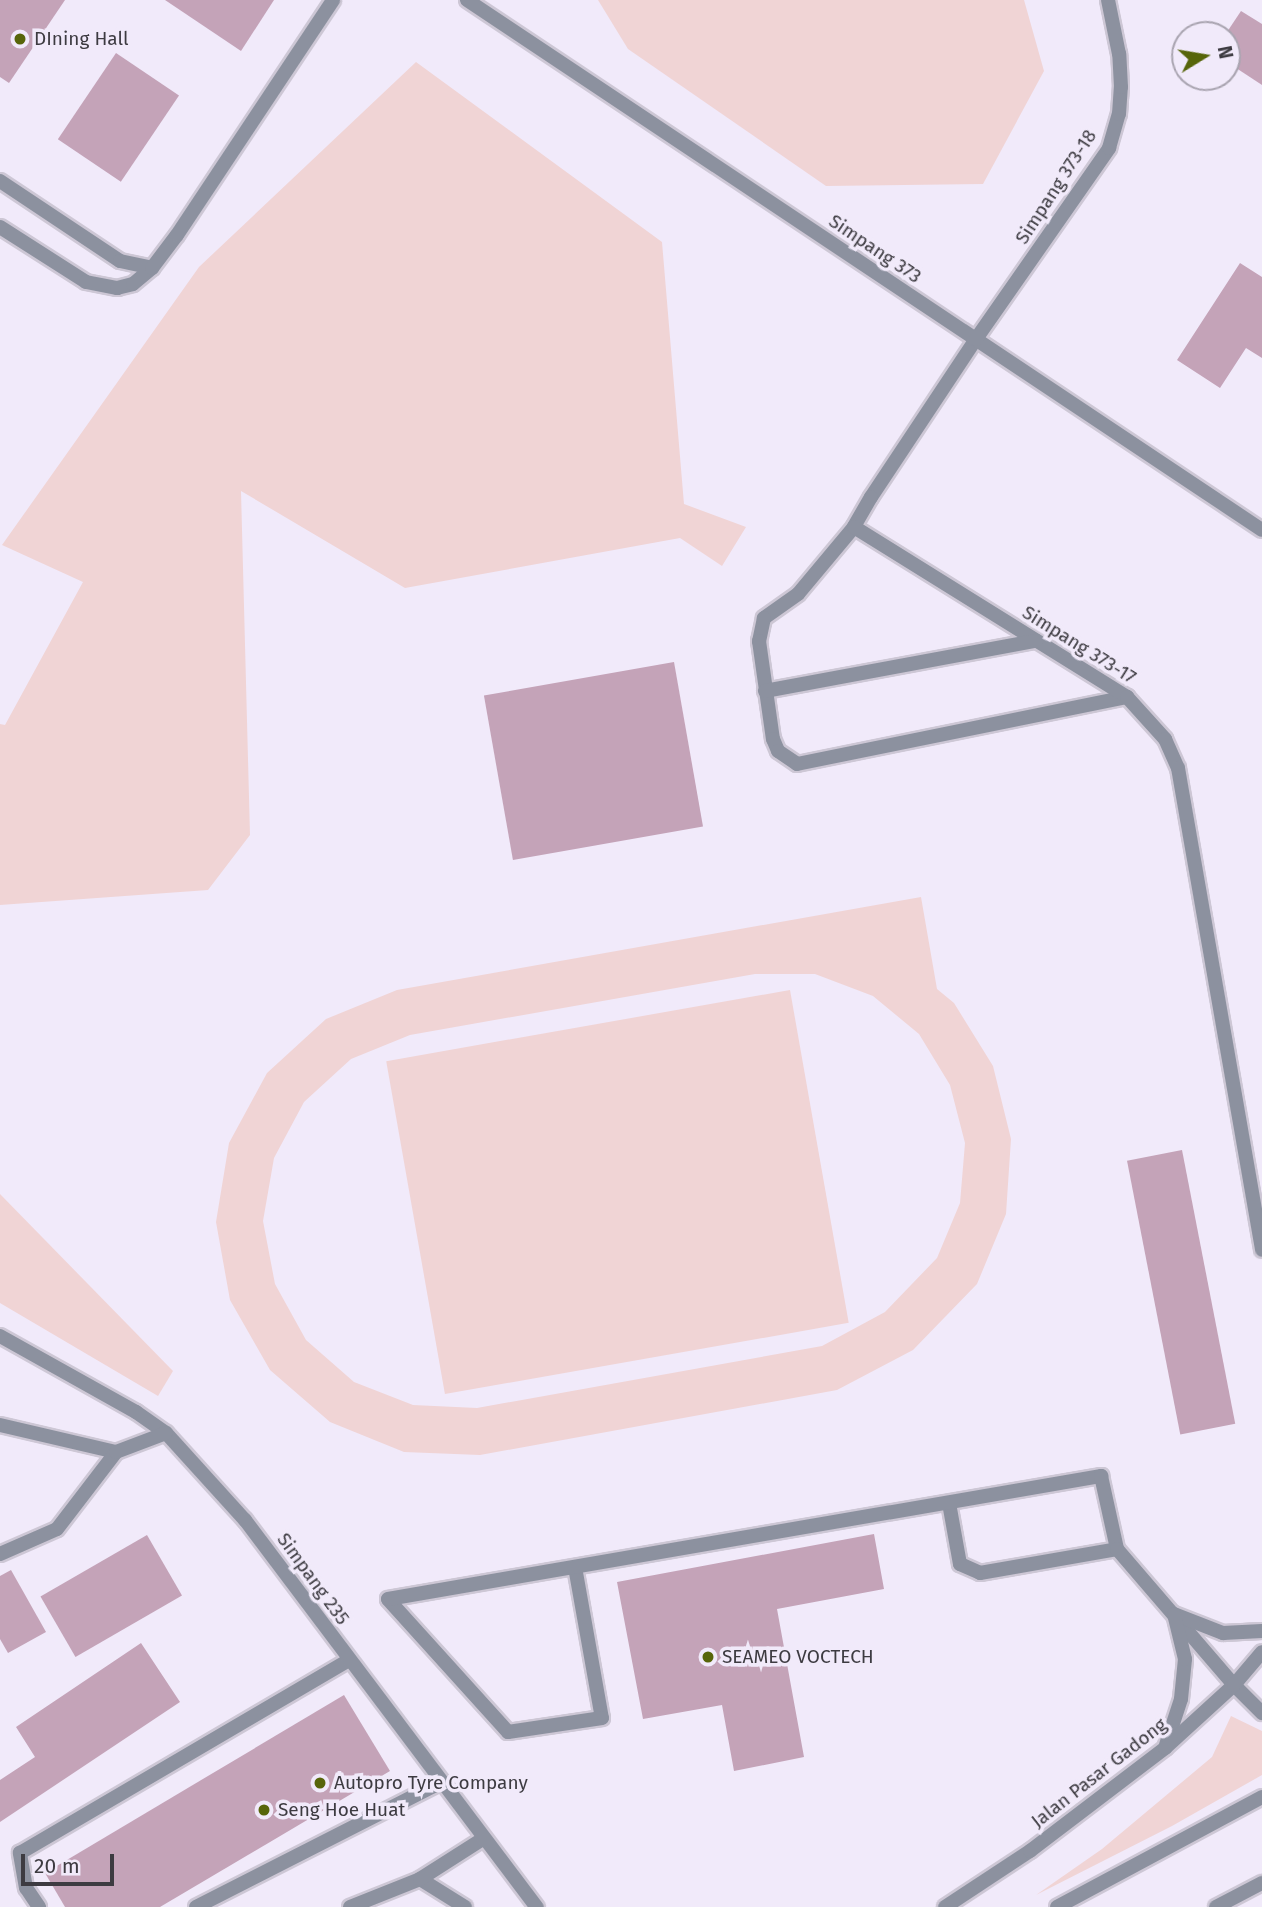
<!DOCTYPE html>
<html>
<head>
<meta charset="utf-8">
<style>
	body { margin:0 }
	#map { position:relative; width:1262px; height:1907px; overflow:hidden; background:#f1eafa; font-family:"Fira Sans",sans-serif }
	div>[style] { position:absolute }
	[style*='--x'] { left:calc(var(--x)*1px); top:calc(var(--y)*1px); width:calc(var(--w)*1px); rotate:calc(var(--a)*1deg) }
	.green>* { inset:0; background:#f0d4d5; transform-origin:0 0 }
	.building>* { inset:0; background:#c4a3b8; transform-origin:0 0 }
	.roads { filter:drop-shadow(2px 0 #cdc7d5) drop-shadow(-2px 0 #cdc7d5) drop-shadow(0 2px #cdc7d5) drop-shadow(0 -2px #cdc7d5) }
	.service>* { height:14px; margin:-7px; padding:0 7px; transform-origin:7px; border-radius:7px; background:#8c919f }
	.minor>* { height:14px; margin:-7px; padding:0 7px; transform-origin:7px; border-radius:7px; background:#8c919f }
	.tertiary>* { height:14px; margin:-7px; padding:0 7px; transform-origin:7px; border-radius:7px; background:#8c919f }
	.dots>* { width:19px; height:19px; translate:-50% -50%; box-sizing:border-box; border:4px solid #f1eafa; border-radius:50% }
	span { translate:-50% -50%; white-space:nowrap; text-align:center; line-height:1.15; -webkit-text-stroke:7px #f1eafa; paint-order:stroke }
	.poi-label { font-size:19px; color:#3d3b41 }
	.left { translate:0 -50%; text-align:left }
	.street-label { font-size:19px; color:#3d3b41 }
	.north { position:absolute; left:1171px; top:21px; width:70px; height:70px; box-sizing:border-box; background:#f1eafa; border:2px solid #a9a4b0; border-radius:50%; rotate:79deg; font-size:19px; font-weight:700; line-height:28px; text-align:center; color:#3d3b41 }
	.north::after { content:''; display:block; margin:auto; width:24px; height:32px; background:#57650a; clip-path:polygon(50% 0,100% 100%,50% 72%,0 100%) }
	.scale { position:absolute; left:21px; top:1854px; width:93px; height:32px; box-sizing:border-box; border:4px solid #3d3b41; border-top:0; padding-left:9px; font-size:21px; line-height:24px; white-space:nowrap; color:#3d3b41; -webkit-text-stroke:5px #f1eafa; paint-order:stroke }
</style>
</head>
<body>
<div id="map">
	<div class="green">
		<i style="clip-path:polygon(598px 0,1024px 0,1044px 71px,983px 184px,826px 186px,628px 49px)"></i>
		<i style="clip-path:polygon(416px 62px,662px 242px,684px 504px,746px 527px,722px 566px,680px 538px,405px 588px,241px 491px,250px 835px,208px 890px,0 905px,0 724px,5px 725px,83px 582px,2px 545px,199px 267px)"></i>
		<i style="clip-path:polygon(evenodd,921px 897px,937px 989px,954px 1003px,993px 1066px,1011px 1139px,1006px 1214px,977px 1284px,913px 1350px,837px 1390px,480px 1455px,404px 1452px,330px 1422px,270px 1370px,230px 1300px,216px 1222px,229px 1143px,267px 1073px,326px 1019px,397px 990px,921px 897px,755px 974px,815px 974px,873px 996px,919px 1034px,950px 1085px,965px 1143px,960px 1203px,937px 1258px,885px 1312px,822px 1346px,477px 1408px,413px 1405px,354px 1382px,306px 1340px,275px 1284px,263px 1221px,274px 1158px,304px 1102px,351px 1059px,410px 1035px,755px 974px)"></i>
		<i style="left:790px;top:990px;width:338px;height:410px;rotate:80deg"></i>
		<i style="clip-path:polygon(0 1194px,173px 1371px,158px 1396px,0 1303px)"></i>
		<i style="clip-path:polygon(1231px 1716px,1262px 1731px,1262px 1775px,1172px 1826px,1036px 1895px,1102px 1849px,1212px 1757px)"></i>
	</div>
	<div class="building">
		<i style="clip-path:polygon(0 0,65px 0,9px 83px,0 77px)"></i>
		<i style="clip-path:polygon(165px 0,274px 0,241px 51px)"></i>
		<i style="clip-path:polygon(1241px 11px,1262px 24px,1262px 85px,1227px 62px,1225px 35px)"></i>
		<i style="left:116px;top:53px;width:76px;height:104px;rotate:34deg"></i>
		<i style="clip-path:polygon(1240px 263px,1262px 277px,1262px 358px,1246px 348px,1220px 388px,1177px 360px)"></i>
		<i style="left:674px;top:662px;width:167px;height:193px;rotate:80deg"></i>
		<i style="left:1182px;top:1150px;width:279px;height:56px;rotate:79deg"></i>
		<i style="clip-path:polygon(874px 1534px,884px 1589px,777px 1609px,804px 1757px,734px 1771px,722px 1705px,643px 1719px,617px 1582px)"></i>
		<i style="left:147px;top:1535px;width:70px;height:123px;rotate:60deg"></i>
		<i style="clip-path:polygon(11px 1570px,46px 1632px,8px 1653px,0 1639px,0 1576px)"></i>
		<i style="clip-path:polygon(141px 1643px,180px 1702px,0 1822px,0 1780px,35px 1757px,16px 1727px)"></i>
		<i style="clip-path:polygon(344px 1695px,390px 1771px,160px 1907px,65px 1907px,45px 1873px)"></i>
	</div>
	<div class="roads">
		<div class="service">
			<i style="--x:0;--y:181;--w:144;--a:33.7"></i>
			<i style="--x:120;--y:261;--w:33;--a:12"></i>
			<i style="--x:0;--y:227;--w:102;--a:32.6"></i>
			<i style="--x:86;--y:282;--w:32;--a:11"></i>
			<i style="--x:117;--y:288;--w:16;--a:-14"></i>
			<i style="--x:133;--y:284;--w:25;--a:-40"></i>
			<i style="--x:152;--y:268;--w:41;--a:-52.9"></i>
			<i style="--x:177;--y:235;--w:282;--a:-56.4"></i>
			<i style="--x:976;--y:339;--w:190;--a:123.6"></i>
			<i style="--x:871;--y:497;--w:34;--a:120"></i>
			<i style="--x:854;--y:527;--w:87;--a:129.9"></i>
			<i style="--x:798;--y:594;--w:42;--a:144.8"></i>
			<i style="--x:764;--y:618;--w:24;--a:102"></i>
			<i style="--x:759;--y:641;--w:99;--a:81.9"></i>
			<i style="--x:773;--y:739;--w:13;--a:67"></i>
			<i style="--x:778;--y:751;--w:23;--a:34"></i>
			<i style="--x:797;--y:764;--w:337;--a:-11.5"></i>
			<i style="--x:854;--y:527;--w:322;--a:31.9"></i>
			<i style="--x:1127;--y:697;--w:57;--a:47.9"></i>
			<i style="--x:1165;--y:739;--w:32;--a:66"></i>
			<i style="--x:1178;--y:768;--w:489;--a:80.1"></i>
			<i style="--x:765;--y:691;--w:276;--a:-10.5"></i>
			<i style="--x:0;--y:1425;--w:119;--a:13.1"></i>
			<i style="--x:949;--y:1503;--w:62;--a:79.8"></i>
			<i style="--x:960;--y:1564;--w:22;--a:24"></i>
			<i style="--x:980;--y:1573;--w:139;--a:-9.9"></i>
			<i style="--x:575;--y:1567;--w:153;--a:79.9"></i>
			<i style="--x:602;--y:1718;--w:95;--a:171.5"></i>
			<i style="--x:508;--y:1732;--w:179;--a:-132.1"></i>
			<i style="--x:388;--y:1599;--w:724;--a:-9.79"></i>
			<i style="--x:1101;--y:1476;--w:75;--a:77.6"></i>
			<i style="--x:1117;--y:1549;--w:179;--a:49.3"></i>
			<i style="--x:1234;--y:1685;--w:40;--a:45"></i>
			<i style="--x:420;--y:1879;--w:53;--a:31.9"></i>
			<i style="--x:39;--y:1907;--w:23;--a:-124"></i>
			<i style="--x:26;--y:1888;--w:36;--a:-100"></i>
			<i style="--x:20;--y:1853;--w:381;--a:-30.4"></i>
			<i style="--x:196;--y:1907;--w:275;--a:-27"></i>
			<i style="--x:350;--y:1907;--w:75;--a:-21.8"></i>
			<i style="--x:420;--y:1879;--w:76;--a:-32.6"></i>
			<i style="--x:1216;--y:1907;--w:52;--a:-27.6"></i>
		</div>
		<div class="minor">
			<i style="--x:467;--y:0;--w:955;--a:33.69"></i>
			<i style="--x:976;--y:339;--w:233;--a:-55.1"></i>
			<i style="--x:1109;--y:148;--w:35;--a:-74"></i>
			<i style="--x:1119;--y:114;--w:27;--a:-86"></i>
			<i style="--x:1121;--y:87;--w:33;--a:-93"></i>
			<i style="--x:1119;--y:54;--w:55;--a:-101.5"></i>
			<i style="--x:0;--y:1336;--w:156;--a:29.2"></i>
			<i style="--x:136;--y:1412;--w:37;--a:35"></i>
			<i style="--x:166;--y:1433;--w:118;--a:47.8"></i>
			<i style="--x:245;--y:1520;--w:485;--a:53"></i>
			<i style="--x:0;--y:1554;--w:62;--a:-23.7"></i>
			<i style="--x:57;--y:1529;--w:97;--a:-52.5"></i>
			<i style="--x:116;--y:1452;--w:53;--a:-20.8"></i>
		</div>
		<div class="tertiary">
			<i style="--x:1174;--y:1614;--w:53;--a:21.2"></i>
			<i style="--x:1223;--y:1633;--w:39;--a:-3"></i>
			<i style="--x:1166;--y:1745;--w:48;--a:-71.9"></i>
			<i style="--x:1181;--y:1699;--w:40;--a:-84.3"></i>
			<i style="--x:1185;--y:1659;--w:46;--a:-103.7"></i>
			<i style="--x:945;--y:1907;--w:102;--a:-33.4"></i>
			<i style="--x:1030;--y:1851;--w:170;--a:-37.3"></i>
			<i style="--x:1165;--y:1748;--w:93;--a:-42.4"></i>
			<i style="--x:1234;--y:1685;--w:43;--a:-49.7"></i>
			<i style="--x:1057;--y:1907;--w:233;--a:-28.2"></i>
		</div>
	</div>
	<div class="dots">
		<i style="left:20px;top:39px;background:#57650a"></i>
		<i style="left:708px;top:1657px;background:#57650a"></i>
		<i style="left:320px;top:1783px;background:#57650a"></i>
		<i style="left:264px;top:1810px;background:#57650a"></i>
	</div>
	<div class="poi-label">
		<span class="left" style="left:34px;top:39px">DIning Hall</span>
		<span class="left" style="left:722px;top:1657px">SEAMEO VOCTECH</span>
		<span class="left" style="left:334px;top:1783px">Autopro Tyre Company</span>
		<span class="left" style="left:278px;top:1810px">Seng Hoe Huat</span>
	</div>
	<div class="street-label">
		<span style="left:1056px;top:187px;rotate:-57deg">Simpang 373-18</span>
		<span style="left:875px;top:249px;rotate:34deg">Simpang 373</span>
		<span style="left:1079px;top:645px;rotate:32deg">Simpang 373-17</span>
		<span style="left:313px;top:1579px;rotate:54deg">Simpang 235</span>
		<span style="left:1099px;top:1773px;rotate:-38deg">Jalan Pasar Gadong</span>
	</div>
	<div class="north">N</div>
	<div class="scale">20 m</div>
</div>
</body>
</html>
